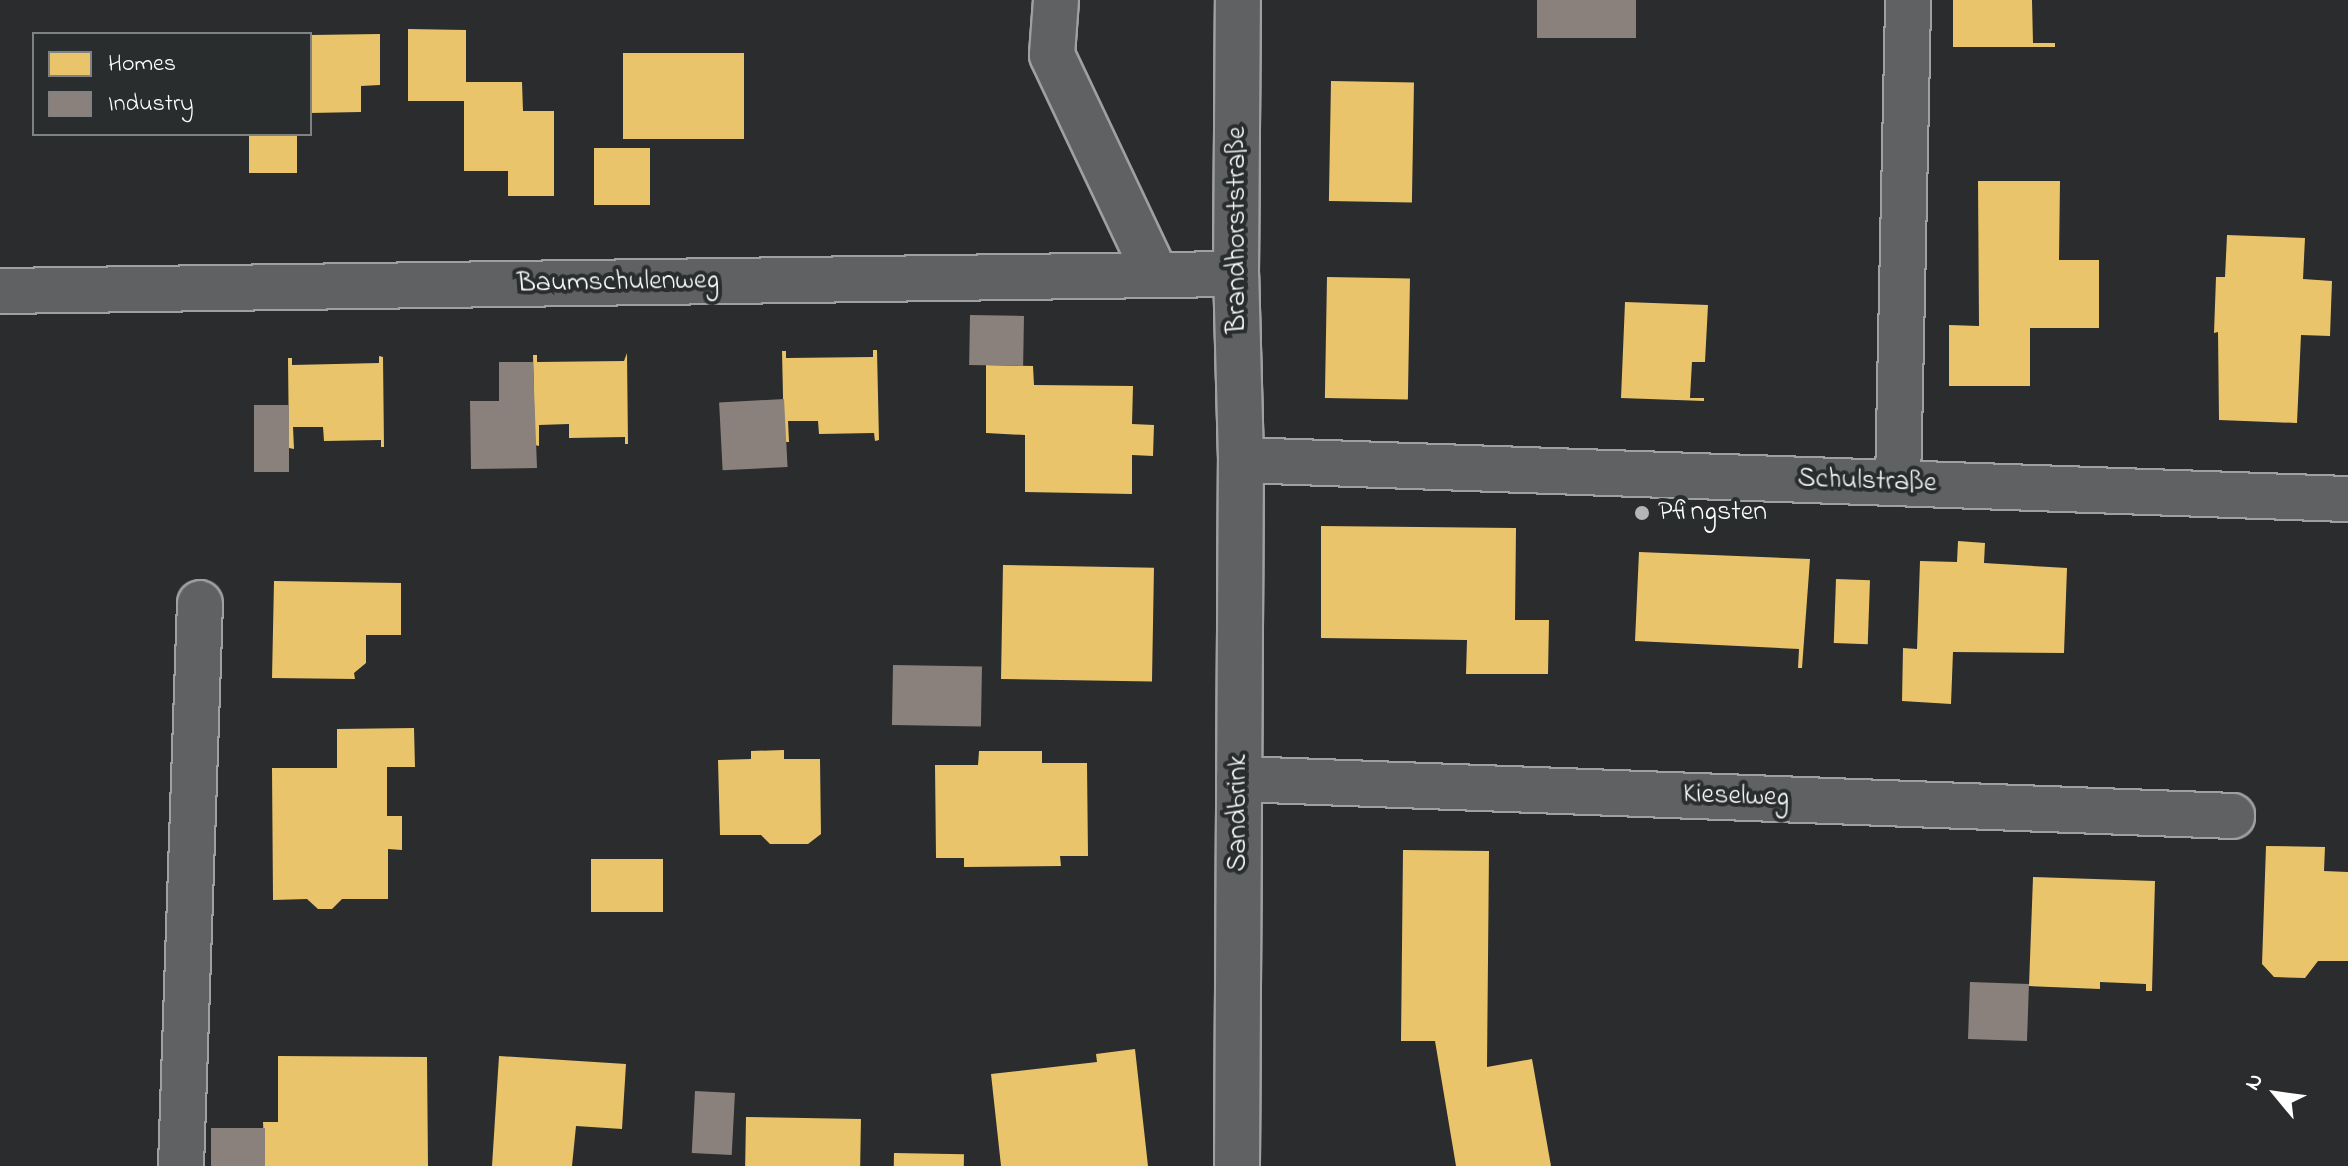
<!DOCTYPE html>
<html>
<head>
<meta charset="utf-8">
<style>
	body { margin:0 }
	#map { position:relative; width:2348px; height:1166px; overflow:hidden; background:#2b2c2d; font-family:"Indie Flower",sans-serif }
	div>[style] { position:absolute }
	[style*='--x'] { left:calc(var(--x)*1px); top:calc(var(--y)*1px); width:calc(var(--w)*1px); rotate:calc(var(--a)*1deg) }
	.homes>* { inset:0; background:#e9c46a; transform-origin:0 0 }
	.industry>* { inset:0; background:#8a817c; transform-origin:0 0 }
	.roads { filter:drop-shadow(2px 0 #a0a0a0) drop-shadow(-2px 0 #a0a0a0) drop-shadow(0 2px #a0a0a0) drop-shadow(0 -2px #a0a0a0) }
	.minor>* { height:44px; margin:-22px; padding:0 22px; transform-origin:22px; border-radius:22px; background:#606162 }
	.dots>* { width:22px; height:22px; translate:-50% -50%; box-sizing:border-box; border:4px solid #2a2d2e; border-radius:50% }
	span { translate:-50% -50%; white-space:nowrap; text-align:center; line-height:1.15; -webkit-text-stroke:8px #2a2d2e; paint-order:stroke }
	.street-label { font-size:28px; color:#fff }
	.poi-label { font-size:28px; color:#fff }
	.left { translate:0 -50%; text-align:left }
	.legend { position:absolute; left:32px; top:32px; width:280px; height:104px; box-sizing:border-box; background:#2a2d2e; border:2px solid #7f8182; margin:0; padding:10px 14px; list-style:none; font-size:24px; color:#fff }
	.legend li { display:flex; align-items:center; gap:16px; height:40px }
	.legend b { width:40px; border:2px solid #7f8182 }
	.north { position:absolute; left:2236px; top:1054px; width:80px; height:80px; -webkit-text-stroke:6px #2a2d2e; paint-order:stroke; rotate:299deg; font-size:22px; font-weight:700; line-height:32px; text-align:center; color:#fff }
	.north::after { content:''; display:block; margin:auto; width:28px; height:36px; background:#fff; clip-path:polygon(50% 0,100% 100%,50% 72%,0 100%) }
</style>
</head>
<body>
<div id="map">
	<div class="homes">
		<i style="clip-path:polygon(1953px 0,2032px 0,2033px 43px,2055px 43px,2055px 47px,1953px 47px)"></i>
		<i style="clip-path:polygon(408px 29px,466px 30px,466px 82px,522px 82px,523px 111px,554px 111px,554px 196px,508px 196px,508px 171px,464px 171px,464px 101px,408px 101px)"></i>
		<i style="clip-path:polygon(380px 34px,380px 85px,361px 86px,361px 112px,310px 113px,310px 35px)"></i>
		<i style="left:623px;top:53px;width:121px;height:86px"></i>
		<i style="left:1331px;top:81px;width:83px;height:120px;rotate:1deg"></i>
		<i style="left:249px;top:134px;width:48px;height:39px"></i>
		<i style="left:594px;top:148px;width:56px;height:57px"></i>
		<i style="clip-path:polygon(1978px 181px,2060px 181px,2059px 260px,2099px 260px,2099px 328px,2030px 328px,2030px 386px,1949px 386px,1949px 325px,1979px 326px)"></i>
		<i style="clip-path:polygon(2227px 235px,2305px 238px,2303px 279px,2332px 281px,2330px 336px,2301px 335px,2297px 423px,2219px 420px,2218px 332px,2214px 333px,2216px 277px,2225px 277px)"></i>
		<i style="left:1327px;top:277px;width:83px;height:121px;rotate:1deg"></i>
		<i style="clip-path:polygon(1625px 302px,1708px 305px,1705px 362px,1692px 362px,1690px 398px,1704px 398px,1704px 401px,1621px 398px)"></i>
		<i style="clip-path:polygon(873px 350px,877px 350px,879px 440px,875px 441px,874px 433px,819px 434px,818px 421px,788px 421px,789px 442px,784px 442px,782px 351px,786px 351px,786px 358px,873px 357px)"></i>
		<i style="clip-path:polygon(627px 353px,628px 444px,625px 444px,625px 437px,569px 438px,569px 424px,539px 425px,539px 446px,535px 445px,533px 355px,537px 355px,537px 362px,624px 361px)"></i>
		<i style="clip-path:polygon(379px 356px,383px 357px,384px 447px,381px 447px,381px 440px,324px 441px,323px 427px,293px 427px,294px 449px,289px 448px,288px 358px,292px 358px,292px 365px,379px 363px)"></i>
		<i style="clip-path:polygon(986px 365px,1033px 366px,1034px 385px,1133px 386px,1132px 424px,1154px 425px,1153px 456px,1132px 455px,1132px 494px,1025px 492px,1025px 435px,986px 433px)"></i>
		<i style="clip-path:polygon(1321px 526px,1516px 528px,1515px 620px,1549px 620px,1548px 674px,1466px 674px,1467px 640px,1321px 638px)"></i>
		<i style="clip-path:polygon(1958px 541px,1985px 543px,1984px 563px,2067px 568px,2064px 653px,1953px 652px,1951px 704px,1902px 701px,1903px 648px,1917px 649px,1920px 561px,1957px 562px)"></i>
		<i style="clip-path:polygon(1639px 552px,1810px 559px,1802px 668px,1798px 668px,1799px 649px,1635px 641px)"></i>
		<i style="left:1003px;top:565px;width:151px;height:114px;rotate:1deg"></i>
		<i style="left:1836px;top:579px;width:34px;height:64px;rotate:2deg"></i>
		<i style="clip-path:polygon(274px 581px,401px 583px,401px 635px,366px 635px,366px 663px,354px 673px,355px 679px,272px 678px)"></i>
		<i style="clip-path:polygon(414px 728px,415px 767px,387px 767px,387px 816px,402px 816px,402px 850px,388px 849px,388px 899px,342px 899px,332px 909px,318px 909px,307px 899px,273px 900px,272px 768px,337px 768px,337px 729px)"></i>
		<i style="clip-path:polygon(784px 750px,784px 759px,820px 759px,821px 834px,808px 844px,770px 844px,761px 835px,720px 835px,718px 760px,751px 759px,751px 751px)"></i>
		<i style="clip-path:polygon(979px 751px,1042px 751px,1042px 763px,1087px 763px,1088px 856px,1060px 856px,1061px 866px,964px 867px,964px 858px,936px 858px,935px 765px,978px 765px)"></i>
		<i style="clip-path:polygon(2266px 846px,2325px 847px,2324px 871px,2348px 872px,2348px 961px,2318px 961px,2305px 978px,2274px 977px,2262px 964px)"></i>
		<i style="clip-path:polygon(1403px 850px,1489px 851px,1487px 1067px,1532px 1059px,1551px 1166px,1456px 1166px,1435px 1041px,1401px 1041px)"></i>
		<i style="left:591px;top:859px;width:72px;height:53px"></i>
		<i style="clip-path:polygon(2033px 877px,2155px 881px,2152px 991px,2146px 991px,2146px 984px,2100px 982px,2100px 989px,2029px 986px)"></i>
		<i style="clip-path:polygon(1135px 1049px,1148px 1166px,1001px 1166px,991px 1074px,1097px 1062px,1096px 1054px)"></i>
		<i style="clip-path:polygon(278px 1056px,427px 1057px,428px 1166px,265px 1166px,263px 1122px,278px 1122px)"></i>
		<i style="clip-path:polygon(499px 1056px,626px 1064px,622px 1129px,576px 1126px,572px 1166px,492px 1166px)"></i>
		<i style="left:746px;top:1117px;width:115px;height:49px;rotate:1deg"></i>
		<i style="left:894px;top:1153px;width:70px;height:13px;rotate:1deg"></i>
	</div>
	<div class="industry">
		<i style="left:1537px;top:0;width:99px;height:38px"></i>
		<i style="left:970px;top:315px;width:54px;height:50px;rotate:1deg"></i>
		<i style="clip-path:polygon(499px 362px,533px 362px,537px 468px,471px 469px,470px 401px,499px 401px)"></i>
		<i style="left:784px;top:399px;width:68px;height:65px;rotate:87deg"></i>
		<i style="left:254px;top:405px;width:35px;height:67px"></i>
		<i style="left:893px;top:665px;width:89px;height:60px;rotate:1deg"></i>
		<i style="left:1970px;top:982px;width:59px;height:57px;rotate:2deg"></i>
		<i style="left:695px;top:1091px;width:40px;height:62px;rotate:3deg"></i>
		<i style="left:211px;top:1128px;width:54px;height:38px"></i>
	</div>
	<div class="roads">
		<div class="minor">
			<i style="--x:1056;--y:0;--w:55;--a:94.2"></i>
			<i style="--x:1052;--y:55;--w:243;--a:64.7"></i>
			<i style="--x:0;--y:291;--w:1236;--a:-0.79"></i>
			<i style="--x:1241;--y:460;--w:1108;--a:2.02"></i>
			<i style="--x:1898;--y:483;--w:483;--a:-88.8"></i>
			<i style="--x:1239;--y:779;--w:994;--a:2.13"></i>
			<i style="--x:181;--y:1166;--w:563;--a:-88.07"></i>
			<i style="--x:1237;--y:1166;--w:706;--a:-89.68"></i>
			<i style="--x:1241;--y:460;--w:186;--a:-91.5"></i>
			<i style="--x:1236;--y:274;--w:274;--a:-89.6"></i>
		</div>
	</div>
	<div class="dots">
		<i style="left:1642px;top:513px;background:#b5b5b6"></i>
	</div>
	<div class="street-label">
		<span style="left:1238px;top:230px;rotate:-90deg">Brandhorststraße</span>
		<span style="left:618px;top:283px;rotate:-1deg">Baumschulenweg</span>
		<span style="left:1867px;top:482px;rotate:2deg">Schulstraße</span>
		<span style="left:1736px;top:797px;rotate:2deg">Kieselweg</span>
		<span style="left:1239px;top:813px;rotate:-90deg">Sandbrink</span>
	</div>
	<div class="poi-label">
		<span class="left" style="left:1658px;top:513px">Pfingsten</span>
	</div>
	<ul class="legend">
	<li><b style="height:22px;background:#e9c46a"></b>Homes</li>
	<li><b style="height:22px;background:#8a817c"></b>Industry</li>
	</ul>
	<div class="north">N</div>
</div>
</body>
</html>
